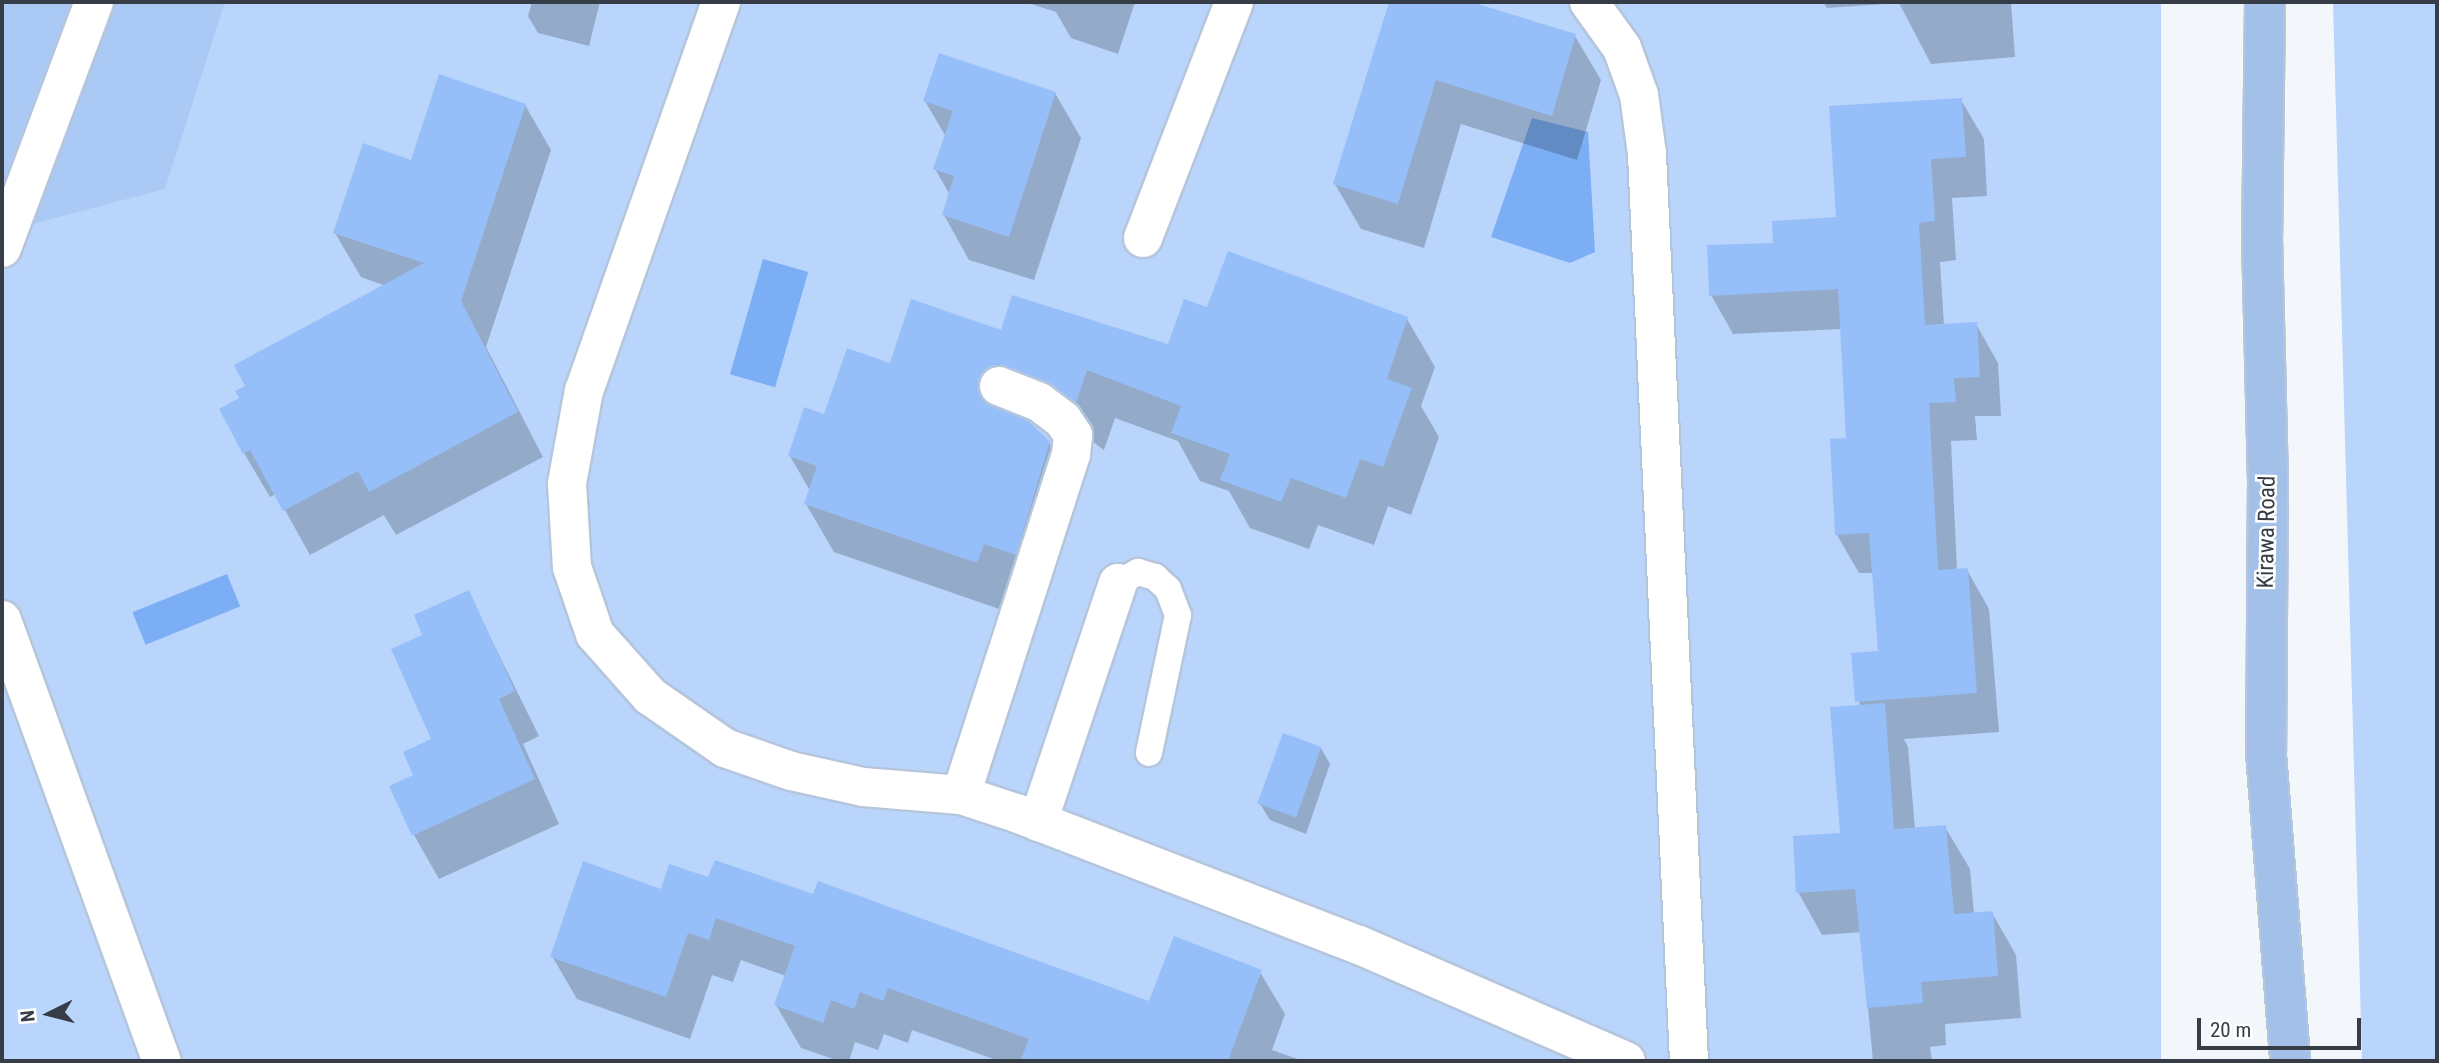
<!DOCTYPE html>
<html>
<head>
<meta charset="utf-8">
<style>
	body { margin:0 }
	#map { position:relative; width:2439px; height:1063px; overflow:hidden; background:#f3f7fc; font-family:"Roboto Condensed",sans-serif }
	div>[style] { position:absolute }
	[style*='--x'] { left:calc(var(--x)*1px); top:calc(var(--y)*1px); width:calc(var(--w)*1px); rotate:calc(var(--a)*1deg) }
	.green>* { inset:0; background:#b9d5fc; transform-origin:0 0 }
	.forest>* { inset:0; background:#aac9f5 }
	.water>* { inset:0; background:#7baef5; transform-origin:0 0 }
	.shadow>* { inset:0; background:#0003 }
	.building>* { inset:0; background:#96bff9; transform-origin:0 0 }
	.roads { filter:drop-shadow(2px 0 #b5c5dc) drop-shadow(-2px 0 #b5c5dc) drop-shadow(0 2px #b5c5dc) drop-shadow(0 -2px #b5c5dc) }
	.service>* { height:26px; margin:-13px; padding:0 13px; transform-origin:13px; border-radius:13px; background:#fff }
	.minor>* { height:38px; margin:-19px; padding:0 19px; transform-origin:19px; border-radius:19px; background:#fff }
	.primary>* { height:38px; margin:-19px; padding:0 19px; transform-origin:19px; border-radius:19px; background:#a3c0e9 }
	span { translate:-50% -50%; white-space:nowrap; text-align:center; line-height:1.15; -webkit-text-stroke:5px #fff; paint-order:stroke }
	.street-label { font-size:23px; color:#363d46 }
	.frame { position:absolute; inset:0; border:4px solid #363d46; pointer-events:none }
	.north { position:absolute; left:14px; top:979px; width:70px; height:70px; -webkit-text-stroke:5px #fff; paint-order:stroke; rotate:264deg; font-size:19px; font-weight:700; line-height:28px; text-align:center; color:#363d46 }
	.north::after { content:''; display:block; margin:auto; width:24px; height:32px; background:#363d46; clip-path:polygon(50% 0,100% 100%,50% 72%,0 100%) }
	.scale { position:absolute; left:2197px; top:1018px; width:164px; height:32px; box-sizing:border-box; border:4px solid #363d46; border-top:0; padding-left:9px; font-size:21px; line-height:24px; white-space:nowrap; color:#363d46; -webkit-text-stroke:5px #fff; paint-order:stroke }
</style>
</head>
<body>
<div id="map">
	<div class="green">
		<i style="left:2px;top:2px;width:2159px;height:1059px"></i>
		<i style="clip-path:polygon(2333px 2px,2437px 2px,2437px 1061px,2362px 1061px)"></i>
	</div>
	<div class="forest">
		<i style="clip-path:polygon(2px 2px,225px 2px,165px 189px,2px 232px)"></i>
	</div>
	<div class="water">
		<i style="clip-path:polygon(1532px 118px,1588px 132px,1595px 252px,1570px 263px,1491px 237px)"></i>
		<i style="left:763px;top:259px;width:47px;height:120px;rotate:16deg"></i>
		<i style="left:227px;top:574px;width:35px;height:102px;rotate:68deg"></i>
	</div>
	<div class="shadow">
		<i style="clip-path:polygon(532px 2px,600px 2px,589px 46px,538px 33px,528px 16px)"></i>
		<i style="clip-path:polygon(1025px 2px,1135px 2px,1118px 54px,1071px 38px,1056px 12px)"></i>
		<i style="clip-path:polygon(1391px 2px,1465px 2px,1575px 36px,1601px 80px,1577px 160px,1461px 124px,1424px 248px,1361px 229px,1335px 184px)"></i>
		<i style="clip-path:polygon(1823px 2px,2011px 2px,2015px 57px,1931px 64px,1899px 3px,1827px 8px)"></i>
		<i style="clip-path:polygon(1055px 93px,1081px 138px,1034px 280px,969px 260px,944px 215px,950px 195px,935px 169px,946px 137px,925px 101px)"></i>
		<i style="clip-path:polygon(1961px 100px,1984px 139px,1987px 196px,1952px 198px,1956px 260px,1940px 262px,1944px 326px,1976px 324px,1998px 363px,2001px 416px,1975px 416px,1977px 440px,1951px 441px,1957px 571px,1967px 570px,1989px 609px,1999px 732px,1904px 739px,1908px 747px,1915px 829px,1945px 827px,1970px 869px,1974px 914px,1992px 913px,2016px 955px,2021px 1018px,1945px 1024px,1946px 1045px,1930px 1047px,1932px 1061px,1873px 1061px,1861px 932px,1822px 935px,1798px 892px,1842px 835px,1860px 707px,1853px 655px,1880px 653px,1874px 573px,1859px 573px,1837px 535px,1848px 440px,1842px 329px,1733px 334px,1711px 295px,1775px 245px,1838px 219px)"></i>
		<i style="clip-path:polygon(525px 105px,551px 150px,486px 347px,543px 457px,396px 535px,384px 515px,310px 555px,276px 494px,270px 497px,244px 453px,241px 399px,386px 286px,361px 277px,335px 233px,413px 163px)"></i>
		<i style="clip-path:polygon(1208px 309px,1407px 319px,1435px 367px,1421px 406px,1439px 437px,1411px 515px,1388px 506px,1374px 545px,1318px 525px,1309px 549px,1250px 528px,1229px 491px,1200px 481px,1178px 441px,1115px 418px,1104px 450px,1077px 430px,1036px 413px,1013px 416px,1049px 442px,1077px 490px,1005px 611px,834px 552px,806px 504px,810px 491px,790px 456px,826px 416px,891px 365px,1002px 332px,1169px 346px)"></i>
		<i style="clip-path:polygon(468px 592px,539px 736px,523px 744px,559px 824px,439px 879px,414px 835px,415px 776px,433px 740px,424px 636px)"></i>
		<i style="clip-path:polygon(1321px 748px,1330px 764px,1306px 834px,1270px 820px,1260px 804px)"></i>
		<i style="clip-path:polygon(709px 880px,814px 897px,1150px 1004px,1260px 972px,1285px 1014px,1272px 1050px,1303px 1061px,999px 1061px,912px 1030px,908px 1043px,884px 1034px,878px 1050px,855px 1042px,849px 1061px,839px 1061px,801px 1048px,776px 1005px,786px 976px,741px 960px,733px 982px,712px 975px,690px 1039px,577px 999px,552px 956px,662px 891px)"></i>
	</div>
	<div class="building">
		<i style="clip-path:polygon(1389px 2px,1471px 2px,1576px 34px,1552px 116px,1436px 80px,1398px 204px,1333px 184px)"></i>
		<i style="clip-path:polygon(939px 53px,1056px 92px,1009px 237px,942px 215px,954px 176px,933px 169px,953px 111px,923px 101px)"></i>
		<i style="clip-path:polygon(439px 74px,526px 104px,461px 301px,518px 412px,369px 492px,358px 471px,283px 511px,250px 450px,243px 454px,219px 409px,239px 398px,235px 391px,245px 386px,234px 365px,424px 263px,333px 233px,363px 143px,411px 160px)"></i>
		<i style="clip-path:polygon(1962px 98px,1966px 157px,1931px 159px,1935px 221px,1919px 223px,1925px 325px,1977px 322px,1980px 377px,1954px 378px,1956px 402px,1929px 403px,1938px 570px,1968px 568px,1977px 693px,1855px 702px,1851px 653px,1878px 651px,1869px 533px,1835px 535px,1830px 439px,1846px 438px,1838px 289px,1709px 296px,1707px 245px,1773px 243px,1772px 221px,1836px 217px,1829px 106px)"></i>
		<i style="clip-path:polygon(1228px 251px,1408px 317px,1387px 379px,1412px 388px,1383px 467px,1360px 459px,1346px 498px,1291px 478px,1281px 502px,1220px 480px,1230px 454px,1171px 433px,1181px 406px,1087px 370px,1076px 403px,1047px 382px,997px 364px,979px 377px,981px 399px,1028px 421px,1050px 441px,1016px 555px,984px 544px,977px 563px,804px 504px,817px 466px,788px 456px,804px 407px,824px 414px,847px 348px,890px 363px,911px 299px,1001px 330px,1012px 295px,1168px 344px,1184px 299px,1207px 307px)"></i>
		<i style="clip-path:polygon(469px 590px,515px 691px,499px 699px,535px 779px,412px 836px,389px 786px,413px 775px,403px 752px,431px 739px,391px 649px,422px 635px,414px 615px)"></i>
		<i style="clip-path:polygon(1885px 703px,1894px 829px,1946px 825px,1954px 914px,1993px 911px,1998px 976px,1921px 982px,1923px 1003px,1867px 1008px,1855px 889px,1796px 893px,1793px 836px,1840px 833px,1830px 707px)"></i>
		<i style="left:1283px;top:733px;width:41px;height:75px;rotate:20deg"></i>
		<i style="clip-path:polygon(715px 860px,813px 894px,818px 881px,1149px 1001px,1174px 936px,1262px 970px,1228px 1061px,1020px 1061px,1029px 1039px,888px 988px,883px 1001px,860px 992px,854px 1009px,831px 1000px,823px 1023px,774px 1005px,795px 946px,716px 918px,709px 940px,688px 933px,666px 997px,550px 957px,583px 861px,661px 889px,669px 864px,708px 877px)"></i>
	</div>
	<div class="roads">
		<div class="service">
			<i style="--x:1118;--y:583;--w:23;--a:-29"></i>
			<i style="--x:1138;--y:572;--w:18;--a:16"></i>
			<i style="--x:1155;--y:577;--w:18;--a:43"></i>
			<i style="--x:1168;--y:589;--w:28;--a:69"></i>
			<i style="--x:1178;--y:615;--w:141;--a:101.9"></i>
		</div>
		<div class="minor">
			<i style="--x:721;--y:2;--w:411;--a:109.4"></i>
			<i style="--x:584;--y:390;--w:96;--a:100.3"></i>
			<i style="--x:567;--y:484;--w:83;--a:86.6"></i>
			<i style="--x:572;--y:567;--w:71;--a:71.1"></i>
			<i style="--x:595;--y:634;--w:83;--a:48.4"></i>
			<i style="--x:650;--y:696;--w:91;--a:34.7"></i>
			<i style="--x:725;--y:748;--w:70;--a:19.2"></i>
			<i style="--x:791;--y:771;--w:74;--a:12.5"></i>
			<i style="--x:863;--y:787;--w:98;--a:4.7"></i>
			<i style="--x:961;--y:795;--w:61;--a:18.1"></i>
			<i style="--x:1019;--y:814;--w:364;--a:21.1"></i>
			<i style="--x:1359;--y:945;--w:291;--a:23.5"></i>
			<i style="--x:1589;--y:2;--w:57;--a:54.3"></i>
			<i style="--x:1622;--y:48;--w:50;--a:70.1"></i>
			<i style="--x:1639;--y:95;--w:60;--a:82.3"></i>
			<i style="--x:1647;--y:154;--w:908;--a:87.35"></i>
			<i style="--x:1143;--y:238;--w:253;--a:-68.9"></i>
			<i style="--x:2;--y:248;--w:263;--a:-69.5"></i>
			<i style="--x:2;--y:620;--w:469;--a:70.1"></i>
			<i style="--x:961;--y:795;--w:357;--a:-72.1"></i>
			<i style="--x:1071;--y:455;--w:20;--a:-84"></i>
			<i style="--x:1073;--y:435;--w:18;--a:-124"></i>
			<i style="--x:1063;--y:420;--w:30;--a:-143"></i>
			<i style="--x:1039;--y:402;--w:43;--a:-158.2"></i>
			<i style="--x:1038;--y:822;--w:252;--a:-71.5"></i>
		</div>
		<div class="primary">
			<i style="--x:2265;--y:2;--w:235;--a:90.7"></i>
			<i style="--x:2262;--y:237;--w:241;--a:88.6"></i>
			<i style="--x:2268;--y:478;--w:275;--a:90.4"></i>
			<i style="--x:2266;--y:753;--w:309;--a:85.5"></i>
		</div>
	</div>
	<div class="street-label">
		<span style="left:2267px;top:532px;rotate:-89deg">Kirawa Road</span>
	</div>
	<div class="frame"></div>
	<div class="north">N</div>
	<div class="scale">20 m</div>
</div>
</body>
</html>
